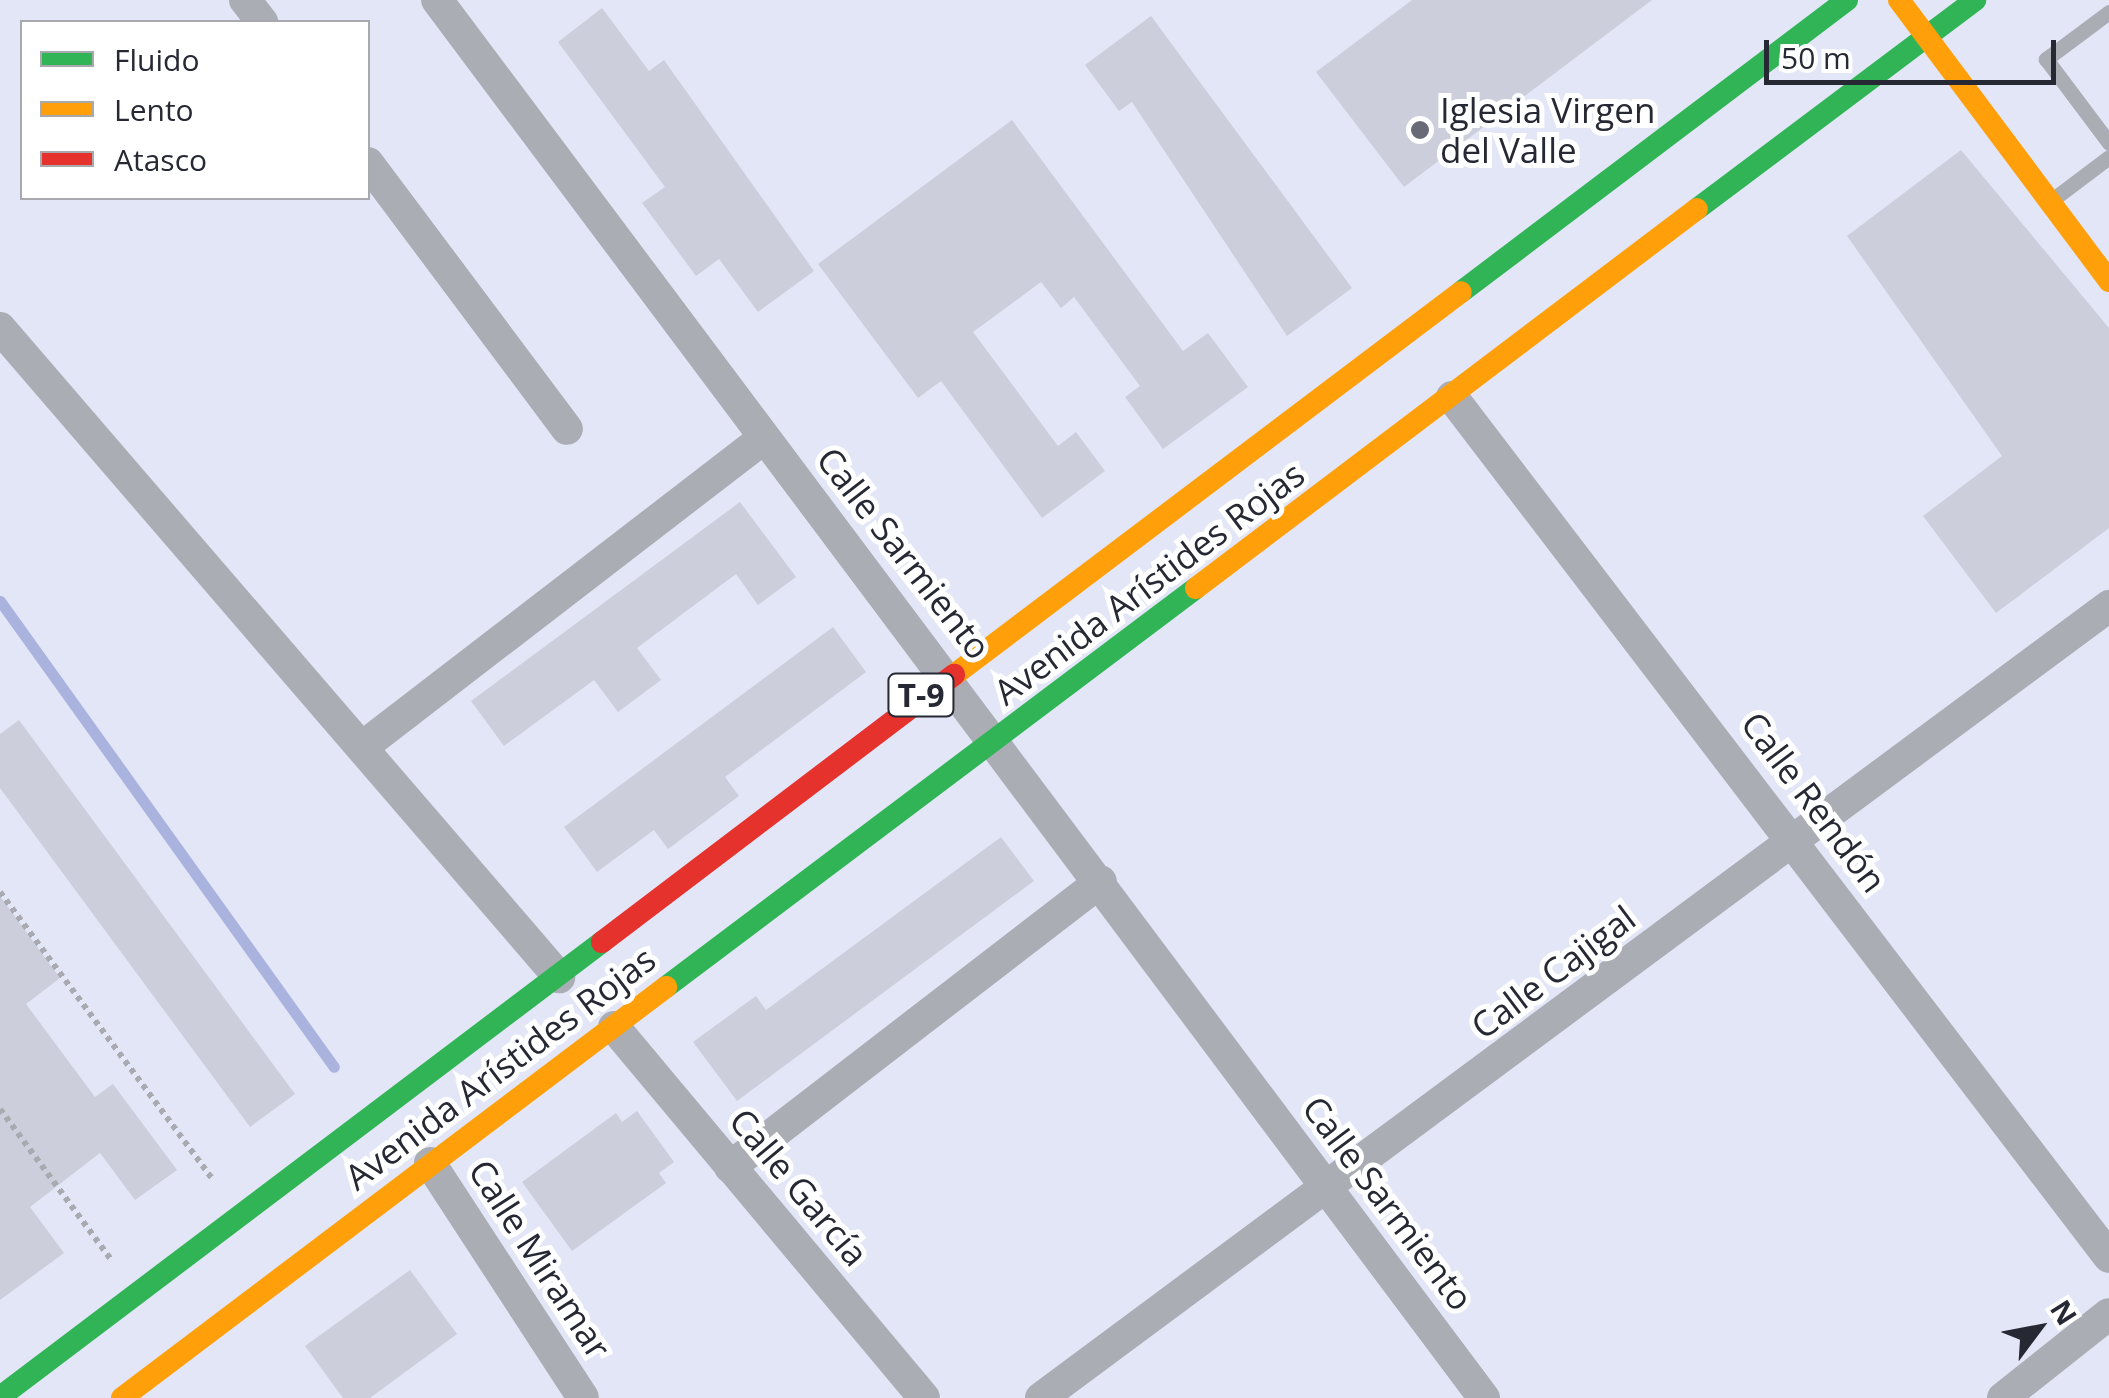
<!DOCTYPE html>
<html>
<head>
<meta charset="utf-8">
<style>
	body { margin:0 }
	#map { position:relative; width:2109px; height:1398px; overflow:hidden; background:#e2e6f6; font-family:"Open Sans",sans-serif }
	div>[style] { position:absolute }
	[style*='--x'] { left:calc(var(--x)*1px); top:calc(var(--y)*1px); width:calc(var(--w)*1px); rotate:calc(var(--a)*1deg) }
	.stream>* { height:11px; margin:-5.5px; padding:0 5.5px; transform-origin:5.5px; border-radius:5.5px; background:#a9b3de }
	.building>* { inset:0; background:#cccfdb }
	.path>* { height:6px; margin-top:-3px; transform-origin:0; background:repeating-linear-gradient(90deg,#a8aab0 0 5px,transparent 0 10px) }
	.lane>* { height:15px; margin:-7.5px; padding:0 7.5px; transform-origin:7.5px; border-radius:7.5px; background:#abadb5 }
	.street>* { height:32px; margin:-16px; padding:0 16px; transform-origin:16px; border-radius:16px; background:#abadb5 }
	.fast>* { height:22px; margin:-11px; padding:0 11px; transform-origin:11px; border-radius:11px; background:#30b455 }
	.slow>* { height:22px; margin:-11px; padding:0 11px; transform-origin:11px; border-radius:11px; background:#ff9f0a }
	.jam>* { height:22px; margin:-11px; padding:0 11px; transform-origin:11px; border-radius:11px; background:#e5322d }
	.dots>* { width:28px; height:28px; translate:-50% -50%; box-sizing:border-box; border:5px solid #fff; border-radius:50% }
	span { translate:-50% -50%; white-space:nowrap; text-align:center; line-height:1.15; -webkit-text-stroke:10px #fff; paint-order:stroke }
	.shield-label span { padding:2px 8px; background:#fff; border:2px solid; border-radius:8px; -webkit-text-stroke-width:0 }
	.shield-label { font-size:32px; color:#262833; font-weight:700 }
	.poi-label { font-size:35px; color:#262833 }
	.left { translate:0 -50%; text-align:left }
	.street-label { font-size:35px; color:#262833 }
	.legend { position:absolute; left:20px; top:20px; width:350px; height:180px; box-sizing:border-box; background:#fff; border:2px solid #a8a9ad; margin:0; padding:12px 18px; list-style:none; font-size:30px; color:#262833 }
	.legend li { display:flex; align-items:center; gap:20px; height:50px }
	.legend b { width:50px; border:2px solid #a8a9ad }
	.north { position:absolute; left:1989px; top:1278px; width:100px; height:100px; -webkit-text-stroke:8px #fff; paint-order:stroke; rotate:58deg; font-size:28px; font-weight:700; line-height:40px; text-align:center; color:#262833 }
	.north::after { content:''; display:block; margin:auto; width:35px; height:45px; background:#262833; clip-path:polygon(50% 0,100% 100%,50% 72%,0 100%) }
	.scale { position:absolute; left:1764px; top:40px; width:292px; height:45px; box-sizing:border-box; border:5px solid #262833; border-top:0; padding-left:12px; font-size:30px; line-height:35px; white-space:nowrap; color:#262833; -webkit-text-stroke:8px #fff; paint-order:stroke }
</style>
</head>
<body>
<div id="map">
	<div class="stream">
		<i style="--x:0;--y:601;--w:573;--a:54.37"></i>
	</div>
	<div class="building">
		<i style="clip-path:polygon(1412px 0,1652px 0,1404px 187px,1316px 72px)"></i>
		<i style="clip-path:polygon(602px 8px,649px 71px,664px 60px,814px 271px,758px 312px,719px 259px,696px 276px,642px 203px,665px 187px,558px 42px)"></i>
		<i style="clip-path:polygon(1151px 16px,1352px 288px,1287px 336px,1132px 102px,1119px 111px,1085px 65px)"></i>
		<i style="clip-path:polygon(1012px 120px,1183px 351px,1208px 333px,1248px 387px,1163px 449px,1125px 397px,1140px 386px,1074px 297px,1061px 308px,1041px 282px,973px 332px,1058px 446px,1076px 432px,1105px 471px,1042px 518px,941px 381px,918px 398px,818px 264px)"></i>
		<i style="clip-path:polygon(1961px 150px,2109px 328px,2109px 528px,1996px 613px,1923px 516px,2002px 456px,1847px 236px)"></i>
		<i style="clip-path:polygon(740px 502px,796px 577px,758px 605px,736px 574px,637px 648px,661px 680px,618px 712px,594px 680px,504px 746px,471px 701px)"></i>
		<i style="clip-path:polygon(833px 627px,866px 672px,725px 777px,739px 796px,668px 849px,654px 830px,597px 872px,564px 827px)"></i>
		<i style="clip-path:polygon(19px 720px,295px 1094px,250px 1127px,0 788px,0 734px)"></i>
		<i style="clip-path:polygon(1001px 837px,1034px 881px,737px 1101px,693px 1042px,756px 996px,766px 1010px)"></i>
		<i style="clip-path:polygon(0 896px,60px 978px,26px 1004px,95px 1097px,113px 1084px,177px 1170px,135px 1200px,100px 1153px,30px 1207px,64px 1253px,0 1300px)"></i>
		<i style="clip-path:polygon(637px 1111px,674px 1162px,659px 1173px,666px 1183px,572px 1251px,522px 1182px,616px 1113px,622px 1122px)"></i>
		<i style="clip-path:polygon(410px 1270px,457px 1334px,370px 1398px,343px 1398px,305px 1346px)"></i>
	</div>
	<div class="path">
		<i style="--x:0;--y:892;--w:358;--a:53.5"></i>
		<i style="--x:0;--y:1109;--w:189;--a:53.6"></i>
	</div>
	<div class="lane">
		<i style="--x:2109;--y:12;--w:79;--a:143.3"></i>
		<i style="--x:2046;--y:59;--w:105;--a:53.1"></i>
		<i style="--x:2052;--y:200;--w:71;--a:-37"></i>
	</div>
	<div class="street">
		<i style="--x:245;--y:0;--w:28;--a:52"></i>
		<i style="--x:437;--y:0;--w:1747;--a:53.17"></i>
		<i style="--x:368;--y:163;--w:332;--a:53.2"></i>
		<i style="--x:0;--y:328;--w:857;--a:49.26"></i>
		<i style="--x:1452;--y:397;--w:1082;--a:52.62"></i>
		<i style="--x:365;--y:745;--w:503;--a:-37.58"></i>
		<i style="--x:614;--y:1027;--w:483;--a:50.1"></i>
		<i style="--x:430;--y:1163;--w:280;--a:56.9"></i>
		<i style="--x:730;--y:1167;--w:468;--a:-37.6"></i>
		<i style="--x:1041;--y:1398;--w:1330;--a:-36.56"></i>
		<i style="--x:2003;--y:1398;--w:135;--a:-38.4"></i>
	</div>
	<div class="fast">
		<i style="--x:1697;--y:209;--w:348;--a:-36.9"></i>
		<i style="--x:1461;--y:292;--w:484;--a:-37.1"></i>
		<i style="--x:666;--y:987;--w:663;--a:-36.97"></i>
		<i style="--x:0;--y:1397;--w:755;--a:-37.08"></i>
	</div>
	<div class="slow">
		<i style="--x:1899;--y:0;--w:351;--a:53.2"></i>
		<i style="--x:1196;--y:588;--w:628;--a:-37.11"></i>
		<i style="--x:954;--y:675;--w:635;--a:-37.07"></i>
		<i style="--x:122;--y:1398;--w:682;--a:-37.07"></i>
	</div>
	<div class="jam">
		<i style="--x:602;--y:942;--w:442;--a:-37.2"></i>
	</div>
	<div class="dots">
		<i style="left:1420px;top:130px;background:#686a77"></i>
	</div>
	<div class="shield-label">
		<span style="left:921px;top:695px">T-9</span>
	</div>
	<div class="poi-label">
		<span class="left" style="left:1440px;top:130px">Iglesia Virgen<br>del Valle</span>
	</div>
	<div class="street-label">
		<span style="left:904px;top:553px;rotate:52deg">Calle Sarmiento</span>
		<span style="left:1149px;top:583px;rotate:-37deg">Avenida Arístides Rojas</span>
		<span style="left:1814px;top:802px;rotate:53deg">Calle Rendón</span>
		<span style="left:1553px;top:972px;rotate:-37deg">Calle Cajigal</span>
		<span style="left:500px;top:1068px;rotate:-37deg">Avenida Arístides Rojas</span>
		<span style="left:799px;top:1187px;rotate:50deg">Calle García</span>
		<span style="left:1388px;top:1203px;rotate:53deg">Calle Sarmiento</span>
		<span style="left:540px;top:1259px;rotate:57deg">Calle Miramar</span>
	</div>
	<ul class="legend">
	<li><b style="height:12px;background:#30b455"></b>Fluido</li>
	<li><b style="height:12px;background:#ff9f0a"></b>Lento</li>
	<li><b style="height:12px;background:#e5322d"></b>Atasco</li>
	</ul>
	<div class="north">N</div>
	<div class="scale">50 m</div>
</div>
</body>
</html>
